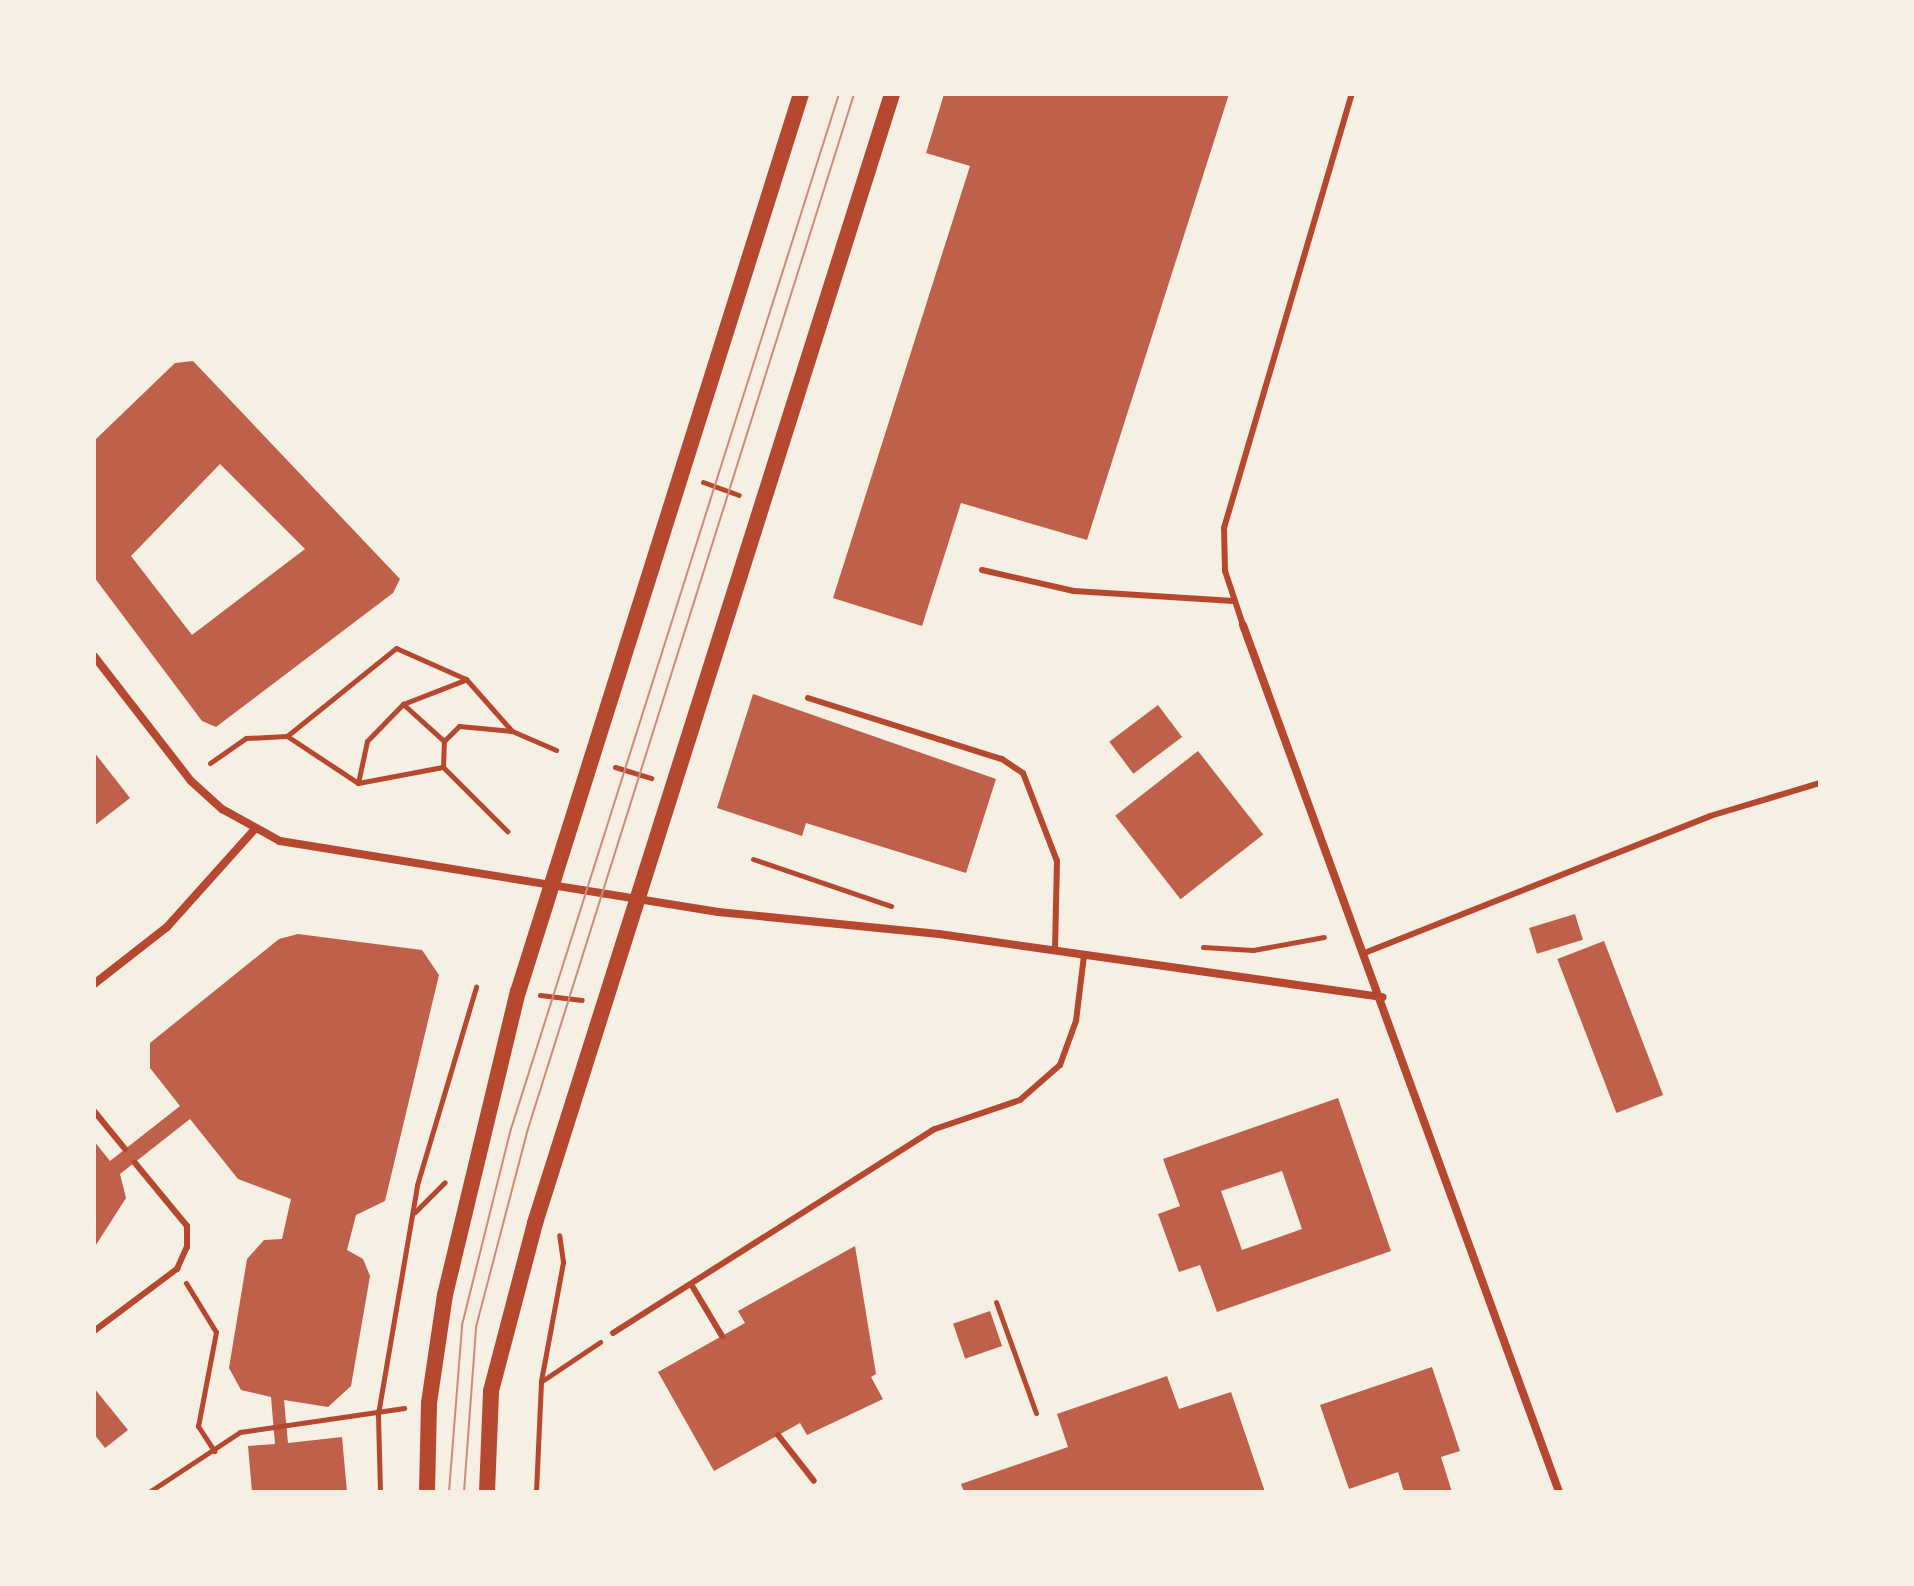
<!DOCTYPE html>
<html>
<head>
<meta charset="utf-8">
<style>
	body { margin:0 }
	#map { position:relative; width:1914px; height:1586px; overflow:hidden; background:#f6efe4; font-family:Jost,sans-serif }
	div>[style] { position:absolute }
	[style*='--x'] { left:calc(var(--x)*1px); top:calc(var(--y)*1px); width:calc(var(--w)*1px); rotate:calc(var(--a)*1deg) }
	.building>* { inset:0; background:#bf614a; transform-origin:0 0 }
	.path>* { height:5px; margin:-2.5px; padding:0 2.5px; transform-origin:2.5px; border-radius:2.5px; background:#b5482f }
	.service>* { height:6px; margin:-3px; padding:0 3px; transform-origin:3px; border-radius:3px; background:#b5482f }
	.minor>* { height:8px; margin:-4px; padding:0 4px; transform-origin:4px; border-radius:4px; background:#b5482f }
	.secondary>* { height:16px; margin:-8px; padding:0 8px; transform-origin:8px; border-radius:8px; background:#b5482f }
	.tram>* { height:2px; margin:-1px; padding:0 1px; transform-origin:1px; border-radius:1px; background:#cf8b77 }
	span { translate:-50% -50%; white-space:nowrap; text-align:center; line-height:1.15; -webkit-text-stroke:6px #f6efe4; paint-order:stroke }
	.frame { position:absolute; inset:0; border:96px solid #f6efe4; pointer-events:none }
</style>
</head>
<body>
<div id="map">
	<div class="building">
		<i style="clip-path:polygon(944px 94px,1229px 94px,1087px 540px,961px 503px,922px 626px,833px 598px,970px 166px,926px 153px)"></i>
		<i style="clip-path:polygon(evenodd,193px 361px,400px 579px,393px 593px,216px 727px,202px 721px,94px 577px,94px 441px,175px 363px,193px 361px,220px 464px,305px 549px,192px 635px,131px 556px,220px 464px)"></i>
		<i style="clip-path:polygon(753px 694px,996px 779px,966px 873px,806px 823px,802px 836px,717px 808px)"></i>
		<i style="left:1158px;top:705px;width:40px;height:61px;rotate:53deg"></i>
		<i style="left:1198px;top:751px;width:106px;height:105px;rotate:52deg"></i>
		<i style="clip-path:polygon(94px 752px,130px 798px,94px 826px)"></i>
		<i style="left:1575px;top:914px;width:27px;height:48px;rotate:73deg"></i>
		<i style="clip-path:polygon(298px 934px,422px 950px,439px 975px,385px 1201px,356px 1215px,347px 1250px,363px 1259px,370px 1276px,351px 1386px,328px 1407px,284px 1400px,288px 1443px,342px 1437px,347px 1492px,252px 1492px,248px 1446px,275px 1444px,271px 1397px,241px 1390px,229px 1368px,247px 1259px,264px 1240px,282px 1239px,291px 1199px,238px 1179px,190px 1119px,120px 1174px,126px 1198px,94px 1248px,94px 1141px,110px 1161px,180px 1106px,150px 1068px,150px 1043px,279px 939px)"></i>
		<i style="left:1604px;top:941px;width:165px;height:50px;rotate:69deg"></i>
		<i style="clip-path:polygon(evenodd,1338px 1098px,1391px 1251px,1217px 1312px,1200px 1265px,1179px 1272px,1158px 1214px,1180px 1206px,1163px 1159px,1338px 1098px,1282px 1171px,1302px 1229px,1242px 1250px,1221px 1191px,1282px 1171px)"></i>
		<i style="clip-path:polygon(855px 1246px,876px 1374px,871px 1377px,883px 1399px,807px 1435px,800px 1423px,714px 1471px,658px 1372px,745px 1323px,738px 1311px)"></i>
		<i style="left:990px;top:1311px;width:37px;height:39px;rotate:71deg"></i>
		<i style="clip-path:polygon(1432px 1367px,1460px 1451px,1441px 1457px,1452px 1492px,1404px 1492px,1398px 1472px,1349px 1489px,1320px 1405px)"></i>
		<i style="clip-path:polygon(1167px 1376px,1179px 1409px,1231px 1392px,1265px 1492px,964px 1492px,961px 1484px,1068px 1447px,1057px 1414px)"></i>
		<i style="clip-path:polygon(94px 1388px,128px 1430px,105px 1448px,94px 1434px)"></i>
	</div>
	<div class="path">
		<i style="--x:703;--y:482;--w:38;--a:20"></i>
		<i style="--x:403;--y:704;--w:55;--a:42.1"></i>
		<i style="--x:287;--y:736;--w:85;--a:33.5"></i>
		<i style="--x:358;--y:783;--w:86;--a:-10.7"></i>
		<i style="--x:443;--y:767;--w:91;--a:45"></i>
		<i style="--x:210;--y:763;--w:44;--a:-34.8"></i>
		<i style="--x:246;--y:738;--w:41;--a:-2.8"></i>
		<i style="--x:287;--y:736;--w:140;--a:-38.9"></i>
		<i style="--x:396;--y:648;--w:77;--a:23.9"></i>
		<i style="--x:466;--y:679;--w:69;--a:48.5"></i>
		<i style="--x:512;--y:731;--w:48;--a:23.4"></i>
		<i style="--x:443;--y:767;--w:26;--a:-88"></i>
		<i style="--x:444;--y:741;--w:21;--a:-45"></i>
		<i style="--x:459;--y:726;--w:52;--a:5.5"></i>
		<i style="--x:615;--y:767;--w:38;--a:17"></i>
		<i style="--x:358;--y:783;--w:43;--a:-77.9"></i>
		<i style="--x:367;--y:741;--w:52;--a:-45.8"></i>
		<i style="--x:403;--y:704;--w:66;--a:-21.2"></i>
		<i style="--x:753;--y:859;--w:146;--a:18.8"></i>
		<i style="--x:1203;--y:947;--w:50;--a:3.4"></i>
		<i style="--x:1253;--y:950;--w:72;--a:-10.4"></i>
		<i style="--x:540;--y:995;--w:42;--a:6.8"></i>
		<i style="--x:415;--y:1212;--w:42;--a:-45"></i>
		<i style="--x:186;--y:1283;--w:57;--a:58.5"></i>
		<i style="--x:216;--y:1332;--w:96;--a:100.8"></i>
		<i style="--x:198;--y:1426;--w:30;--a:57"></i>
		<i style="--x:996;--y:1302;--w:118;--a:70.2"></i>
		<i style="--x:542;--y:1381;--w:70;--a:-33.9"></i>
		<i style="--x:149;--y:1492;--w:109;--a:-33.4"></i>
		<i style="--x:240;--y:1432;--w:166;--a:-8.3"></i>
		<i style="--x:380;--y:1492;--w:78;--a:-91.5"></i>
		<i style="--x:378;--y:1414;--w:232;--a:-80.3"></i>
		<i style="--x:417;--y:1185;--w:207;--a:-73.4"></i>
		<i style="--x:536;--y:1492;--w:111;--a:-87.4"></i>
		<i style="--x:541;--y:1381;--w:121;--a:-79.5"></i>
		<i style="--x:563;--y:1262;--w:27;--a:-98"></i>
	</div>
	<div class="service">
		<i style="--x:982;--y:570;--w:94;--a:12.9"></i>
		<i style="--x:1074;--y:591;--w:160;--a:3.6"></i>
		<i style="--x:1243;--y:625;--w:57;--a:-108.4"></i>
		<i style="--x:1225;--y:571;--w:43;--a:-91.3"></i>
		<i style="--x:1224;--y:528;--w:452;--a:-73.6"></i>
		<i style="--x:808;--y:698;--w:203;--a:17.5"></i>
		<i style="--x:1002;--y:759;--w:25;--a:34"></i>
		<i style="--x:1023;--y:773;--w:94;--a:68.9"></i>
		<i style="--x:1057;--y:861;--w:90;--a:91.3"></i>
		<i style="--x:1367;--y:952;--w:369;--a:-21.6"></i>
		<i style="--x:1710;--y:816;--w:115;--a:-16.7"></i>
		<i style="--x:94;--y:1111;--w:49;--a:50.8"></i>
		<i style="--x:691;--y:1284;--w:61;--a:59.2"></i>
		<i style="--x:94;--y:1331;--w:104;--a:-36.8"></i>
		<i style="--x:177;--y:1269;--w:24;--a:-66"></i>
		<i style="--x:187;--y:1247;--w:21;--a:-90"></i>
		<i style="--x:187;--y:1226;--w:82;--a:-129.5"></i>
		<i style="--x:613;--y:1333;--w:381;--a:-32.4"></i>
		<i style="--x:935;--y:1129;--w:90;--a:-18.8"></i>
		<i style="--x:1020;--y:1100;--w:53;--a:-41.2"></i>
		<i style="--x:1060;--y:1065;--w:47;--a:-70"></i>
		<i style="--x:1076;--y:1021;--w:65;--a:-83"></i>
		<i style="--x:778;--y:1435;--w:58;--a:52"></i>
	</div>
	<div class="minor">
		<i style="--x:1243;--y:625;--w:923;--a:69.97"></i>
		<i style="--x:94;--y:656;--w:158;--a:52.2"></i>
		<i style="--x:191;--y:781;--w:42;--a:42.1"></i>
		<i style="--x:222;--y:809;--w:66;--a:28.9"></i>
		<i style="--x:280;--y:841;--w:444;--a:9.2"></i>
		<i style="--x:718;--y:912;--w:222;--a:5.7"></i>
		<i style="--x:939;--y:934;--w:448;--a:8.1"></i>
		<i style="--x:94;--y:984;--w:93;--a:-38"></i>
		<i style="--x:167;--y:927;--w:130;--a:-48.1"></i>
	</div>
	<div class="secondary">
		<i style="--x:427;--y:1492;--w:89;--a:-88.7"></i>
		<i style="--x:429;--y:1403;--w:109;--a:-81.6"></i>
		<i style="--x:445;--y:1295;--w:312;--a:-76.5"></i>
		<i style="--x:518;--y:992;--w:942;--a:-72.51"></i>
		<i style="--x:487;--y:1492;--w:101;--a:-87.7"></i>
		<i style="--x:491;--y:1391;--w:174;--a:-75.3"></i>
		<i style="--x:535;--y:1223;--w:1184;--a:-72.45"></i>
	</div>
	<div class="tram">
		<i style="--x:449;--y:1492;--w:168;--a:-85.5"></i>
		<i style="--x:462;--y:1325;--w:202;--a:-76"></i>
		<i style="--x:511;--y:1129;--w:1086;--a:-72.42"></i>
		<i style="--x:464;--y:1492;--w:165;--a:-85.8"></i>
		<i style="--x:476;--y:1327;--w:202;--a:-75.3"></i>
		<i style="--x:527;--y:1132;--w:1088;--a:-72.51"></i>
	</div>
	<div class="frame"></div>
</div>
</body>
</html>
